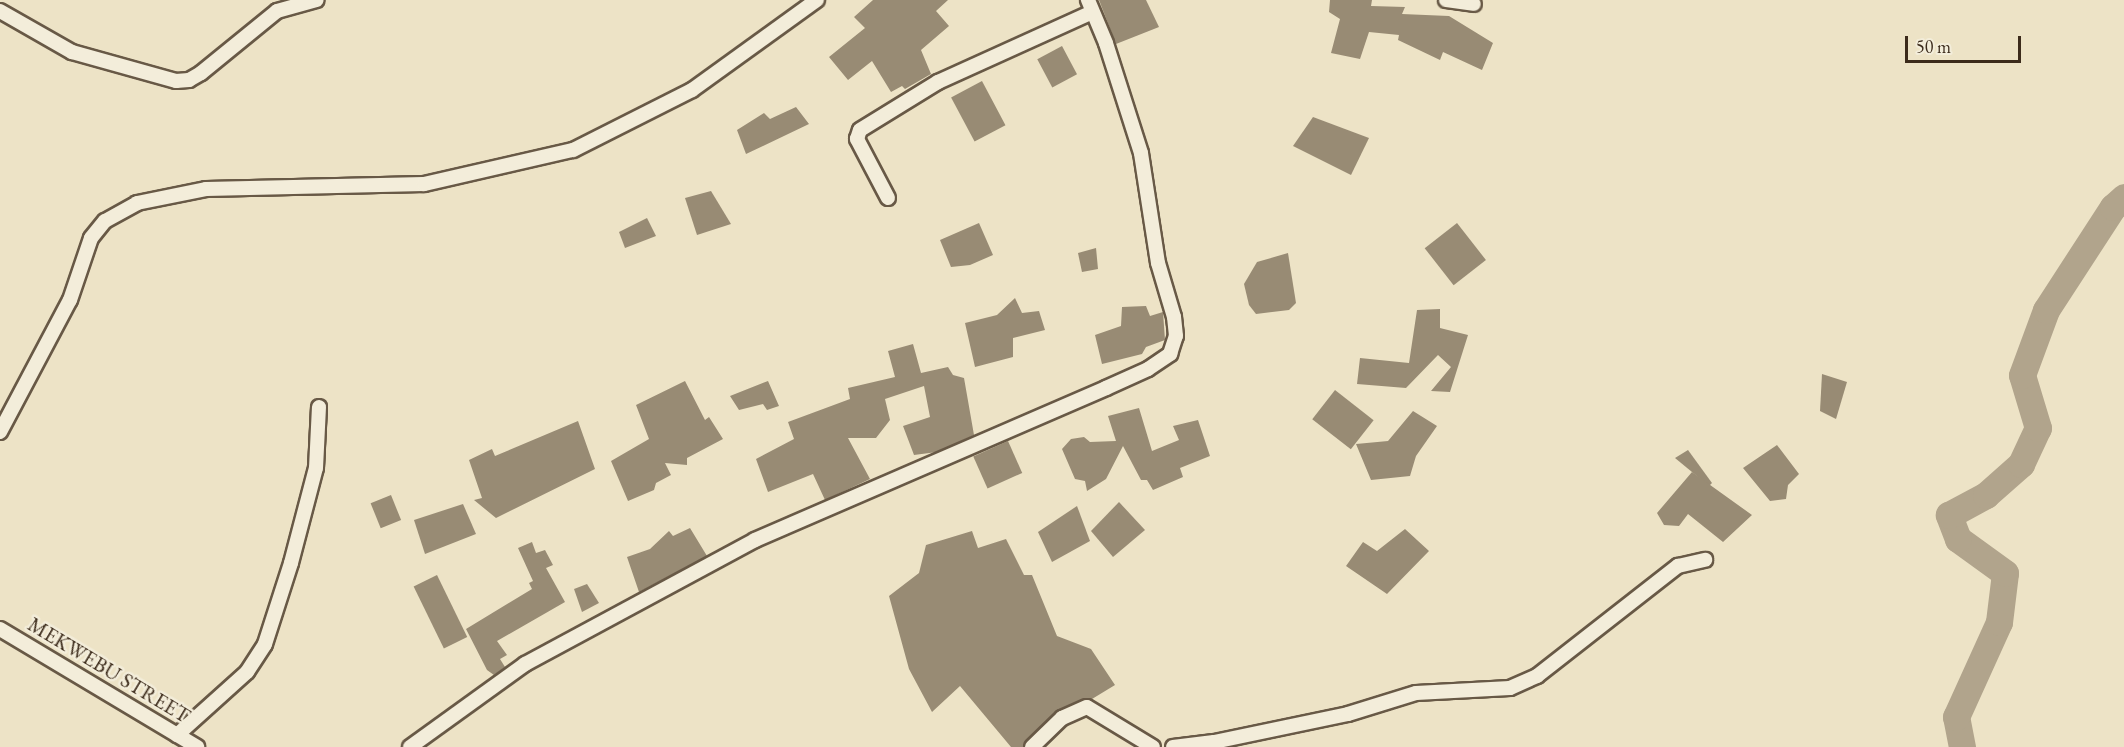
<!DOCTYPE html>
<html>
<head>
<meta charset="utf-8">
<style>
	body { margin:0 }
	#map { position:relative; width:2124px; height:747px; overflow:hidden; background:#ede3c6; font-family:"EB Garamond",serif }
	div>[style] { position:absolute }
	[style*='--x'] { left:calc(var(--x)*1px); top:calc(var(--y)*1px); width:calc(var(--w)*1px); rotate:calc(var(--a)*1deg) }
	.river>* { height:27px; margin:-13.5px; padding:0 13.5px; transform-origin:13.5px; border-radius:13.5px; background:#b1a48c }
	.building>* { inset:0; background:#988b74; transform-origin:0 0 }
	.roads { filter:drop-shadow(2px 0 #685946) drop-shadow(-2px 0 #685946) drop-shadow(0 2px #685946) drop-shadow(0 -2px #685946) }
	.street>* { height:14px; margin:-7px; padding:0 7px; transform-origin:7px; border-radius:7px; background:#f3edda }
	span { translate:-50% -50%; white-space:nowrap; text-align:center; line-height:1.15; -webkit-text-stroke:5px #f3edda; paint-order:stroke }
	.street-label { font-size:21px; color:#3c2b1b }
	.scale { position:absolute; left:1905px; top:36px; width:116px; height:27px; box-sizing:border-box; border:3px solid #3c2b1b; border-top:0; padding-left:8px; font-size:18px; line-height:21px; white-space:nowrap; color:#3c2b1b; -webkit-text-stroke:4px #f3edda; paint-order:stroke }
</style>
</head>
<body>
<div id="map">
	<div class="river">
		<i style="--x:1962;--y:747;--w:31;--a:-101"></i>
		<i style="--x:1956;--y:717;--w:104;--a:-65.6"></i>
		<i style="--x:1999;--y:622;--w:49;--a:-83"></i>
		<i style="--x:2005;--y:573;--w:58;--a:-144.1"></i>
		<i style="--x:1958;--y:539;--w:26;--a:-111"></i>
		<i style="--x:1949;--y:515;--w:42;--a:-28.4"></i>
		<i style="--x:1986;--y:495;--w:47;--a:-41.5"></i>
		<i style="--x:2021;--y:464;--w:40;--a:-65"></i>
		<i style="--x:2038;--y:428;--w:55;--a:-106.8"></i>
		<i style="--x:2022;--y:375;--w:69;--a:-69.7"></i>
		<i style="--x:2046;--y:310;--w:123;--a:-57"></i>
		<i style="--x:2113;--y:207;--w:15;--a:-42"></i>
	</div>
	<div class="building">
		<i style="clip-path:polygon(873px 0,948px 0,936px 11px,949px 26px,921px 50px,931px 74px,905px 89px,902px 86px,891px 92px,872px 61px,848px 80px,829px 57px,865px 28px,854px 17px)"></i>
		<i style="clip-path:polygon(1099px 0,1146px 0,1159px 27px,1116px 44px)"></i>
		<i style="clip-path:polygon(1330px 0,1372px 0,1371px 6px,1405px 7px,1402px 14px,1449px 16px,1493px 43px,1482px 70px,1443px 52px,1440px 60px,1398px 40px,1399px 35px,1369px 32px,1360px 59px,1331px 53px,1340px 19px,1329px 12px)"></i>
		<i style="left:1062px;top:46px;width:32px;height:28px;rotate:62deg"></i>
		<i style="left:982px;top:81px;width:50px;height:35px;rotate:62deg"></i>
		<i style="clip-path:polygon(796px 107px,809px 124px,746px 154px,737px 130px,764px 113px,770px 119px)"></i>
		<i style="clip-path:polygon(1313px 117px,1369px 138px,1351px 175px,1293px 146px)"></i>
		<i style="clip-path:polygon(711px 191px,731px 224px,697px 235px,685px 198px)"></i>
		<i style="clip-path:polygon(647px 218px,656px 236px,625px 248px,619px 232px)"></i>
		<i style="clip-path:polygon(979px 223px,993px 255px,970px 265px,951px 267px,940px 240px)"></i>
		<i style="left:1457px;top:223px;width:47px;height:41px;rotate:52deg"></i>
		<i style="clip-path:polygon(1096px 248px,1098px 269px,1082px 272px,1078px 253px)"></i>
		<i style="clip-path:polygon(1288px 253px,1296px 303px,1289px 310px,1256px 314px,1249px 305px,1244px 284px,1257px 262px)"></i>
		<i style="clip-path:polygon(1015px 298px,1022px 313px,1039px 311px,1045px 330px,1013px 338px,1013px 357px,975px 367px,965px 323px,997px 315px)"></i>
		<i style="clip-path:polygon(1146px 306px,1150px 316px,1163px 312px,1165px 340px,1146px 347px,1142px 354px,1102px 364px,1095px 335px,1121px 326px,1122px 307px)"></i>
		<i style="clip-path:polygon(1440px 309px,1440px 328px,1468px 335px,1450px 392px,1431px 391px,1451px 367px,1438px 355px,1406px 388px,1357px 384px,1360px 358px,1409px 363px,1417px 310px)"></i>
		<i style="clip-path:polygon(913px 344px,921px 373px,948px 367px,953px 375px,964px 378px,974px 435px,937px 452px,914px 455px,903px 426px,930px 417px,924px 386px,885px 399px,890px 420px,876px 438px,848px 438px,870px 479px,825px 500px,813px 474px,768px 492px,756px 459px,794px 439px,788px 422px,850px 399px,848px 388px,895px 377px,888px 351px)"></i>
		<i style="clip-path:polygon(1822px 374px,1847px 382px,1836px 419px,1820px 411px)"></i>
		<i style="clip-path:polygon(685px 381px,705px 420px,709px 417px,723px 439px,687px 458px,687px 465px,665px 463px,671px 475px,656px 483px,654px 490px,628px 501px,611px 461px,649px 439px,636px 405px)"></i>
		<i style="clip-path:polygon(768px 381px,779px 406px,767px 410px,763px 404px,739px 410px,730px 396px)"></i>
		<i style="left:1335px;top:390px;width:49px;height:37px;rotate:38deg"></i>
		<i style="clip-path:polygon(1139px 408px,1152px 451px,1179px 440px,1173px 426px,1198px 420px,1210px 456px,1180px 468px,1183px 477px,1153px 490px,1147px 480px,1141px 480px,1123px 446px,1106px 479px,1087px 491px,1085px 481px,1075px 479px,1062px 449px,1071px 439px,1084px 437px,1090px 442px,1116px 441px,1108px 416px)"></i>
		<i style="clip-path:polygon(1413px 411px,1437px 426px,1416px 456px,1410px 476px,1371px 480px,1356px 444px,1388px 441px)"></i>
		<i style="clip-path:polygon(578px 421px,595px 469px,496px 518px,474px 500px,482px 498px,469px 460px,492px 449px,495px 456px)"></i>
		<i style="left:1008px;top:441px;width:35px;height:38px;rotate:66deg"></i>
		<i style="clip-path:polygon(1777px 445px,1799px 474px,1788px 485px,1786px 499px,1770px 501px,1743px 468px)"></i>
		<i style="clip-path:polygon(1688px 450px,1712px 483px,1709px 486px,1675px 458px)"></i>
		<i style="clip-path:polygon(1692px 472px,1752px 515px,1723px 542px,1688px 514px,1679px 526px,1664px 525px,1657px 513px)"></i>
		<i style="left:391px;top:495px;width:27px;height:22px;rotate:68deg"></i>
		<i style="clip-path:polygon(1119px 502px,1145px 530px,1113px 557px,1091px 531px)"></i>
		<i style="clip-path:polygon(463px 504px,476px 534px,425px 554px,414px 520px)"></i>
		<i style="clip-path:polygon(1077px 506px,1090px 541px,1052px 562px,1038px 532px)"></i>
		<i style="clip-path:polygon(690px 528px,707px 556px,639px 592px,627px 557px,650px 549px,669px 531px,673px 536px)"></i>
		<i style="clip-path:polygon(1405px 529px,1429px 551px,1387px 594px,1346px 566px,1363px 542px,1377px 551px)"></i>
		<i style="clip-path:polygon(972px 531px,978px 548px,1006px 539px,1024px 575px,1032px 575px,1057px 636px,1091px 649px,1115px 685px,1092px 699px,1083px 699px,1058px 710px,1023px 747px,1011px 747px,960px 686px,932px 712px,909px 669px,889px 596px,919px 573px,926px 545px)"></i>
		<i style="clip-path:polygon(532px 542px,536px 553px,545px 550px,553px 565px,546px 568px,565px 602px,497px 641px,507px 655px,500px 659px,505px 667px,494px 675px,487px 670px,466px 629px,532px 589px,529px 583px,533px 581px,518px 548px)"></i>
		<i style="left:437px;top:575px;width:69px;height:26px;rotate:64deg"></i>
		<i style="clip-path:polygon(587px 584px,599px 603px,582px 612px,574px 589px)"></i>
	</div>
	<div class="roads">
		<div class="street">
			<i style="--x:1446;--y:0;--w:28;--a:8"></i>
			<i style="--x:0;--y:11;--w:83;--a:29.7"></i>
			<i style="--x:72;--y:52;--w:108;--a:15.6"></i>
			<i style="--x:176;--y:81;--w:13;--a:-4"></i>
			<i style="--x:189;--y:80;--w:14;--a:-30"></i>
			<i style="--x:201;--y:73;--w:98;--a:-39.2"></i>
			<i style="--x:277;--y:11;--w:41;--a:-15.4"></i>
			<i style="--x:888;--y:198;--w:67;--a:-117.7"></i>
			<i style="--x:857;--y:139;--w:9;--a:-72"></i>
			<i style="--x:860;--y:130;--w:92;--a:-31.6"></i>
			<i style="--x:938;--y:82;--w:169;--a:-24.4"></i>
			<i style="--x:0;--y:432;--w:149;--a:-62.1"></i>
			<i style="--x:70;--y:300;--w:65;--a:-71.3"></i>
			<i style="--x:91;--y:238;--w:22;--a:-51"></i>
			<i style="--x:105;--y:221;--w:37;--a:-29"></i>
			<i style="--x:137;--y:203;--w:70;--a:-11.5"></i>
			<i style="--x:206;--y:189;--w:218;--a:-1.3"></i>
			<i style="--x:424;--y:184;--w:153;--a:-12.9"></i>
			<i style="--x:573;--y:150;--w:133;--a:-26.8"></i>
			<i style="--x:692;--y:90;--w:154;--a:-35.8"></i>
			<i style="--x:0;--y:629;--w:230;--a:30.9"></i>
			<i style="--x:177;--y:735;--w:94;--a:-42"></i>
			<i style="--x:247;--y:672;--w:33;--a:-57"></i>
			<i style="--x:265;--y:644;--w:85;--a:-72.2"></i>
			<i style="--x:291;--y:563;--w:98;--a:-75.3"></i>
			<i style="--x:316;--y:468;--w:61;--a:-87.2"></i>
			<i style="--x:410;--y:747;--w:142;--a:-35.8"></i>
			<i style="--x:525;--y:664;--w:261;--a:-28.3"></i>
			<i style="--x:755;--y:540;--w:382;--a:-23.4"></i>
			<i style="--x:1106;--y:388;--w:46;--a:-24.3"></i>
			<i style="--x:1148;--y:369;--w:27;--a:-34"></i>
			<i style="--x:1170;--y:354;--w:19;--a:-72"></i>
			<i style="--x:1176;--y:336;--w:19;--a:-96"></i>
			<i style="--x:1174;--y:317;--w:56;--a:-106.5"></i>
			<i style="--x:1158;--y:263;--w:111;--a:-98.8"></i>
			<i style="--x:1141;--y:153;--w:115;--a:-107.7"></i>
			<i style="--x:1106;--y:43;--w:47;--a:-112.7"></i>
			<i style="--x:1032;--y:747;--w:42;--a:-44"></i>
			<i style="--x:1062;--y:718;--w:27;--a:-24"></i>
			<i style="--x:1087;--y:707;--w:77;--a:31.2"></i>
			<i style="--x:1173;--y:747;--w:41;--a:-7"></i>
			<i style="--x:1214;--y:742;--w:137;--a:-11.8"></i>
			<i style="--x:1348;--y:714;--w:71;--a:-17.2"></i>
			<i style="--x:1416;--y:693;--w:94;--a:-3"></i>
			<i style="--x:1510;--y:688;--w:30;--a:-24"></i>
			<i style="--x:1537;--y:676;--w:179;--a:-38"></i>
			<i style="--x:1678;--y:566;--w:28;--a:-13"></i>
		</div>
	</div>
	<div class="street-label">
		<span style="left:109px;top:670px;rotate:31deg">MEKWEBU STREET</span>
	</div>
	<div class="scale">50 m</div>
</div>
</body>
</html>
